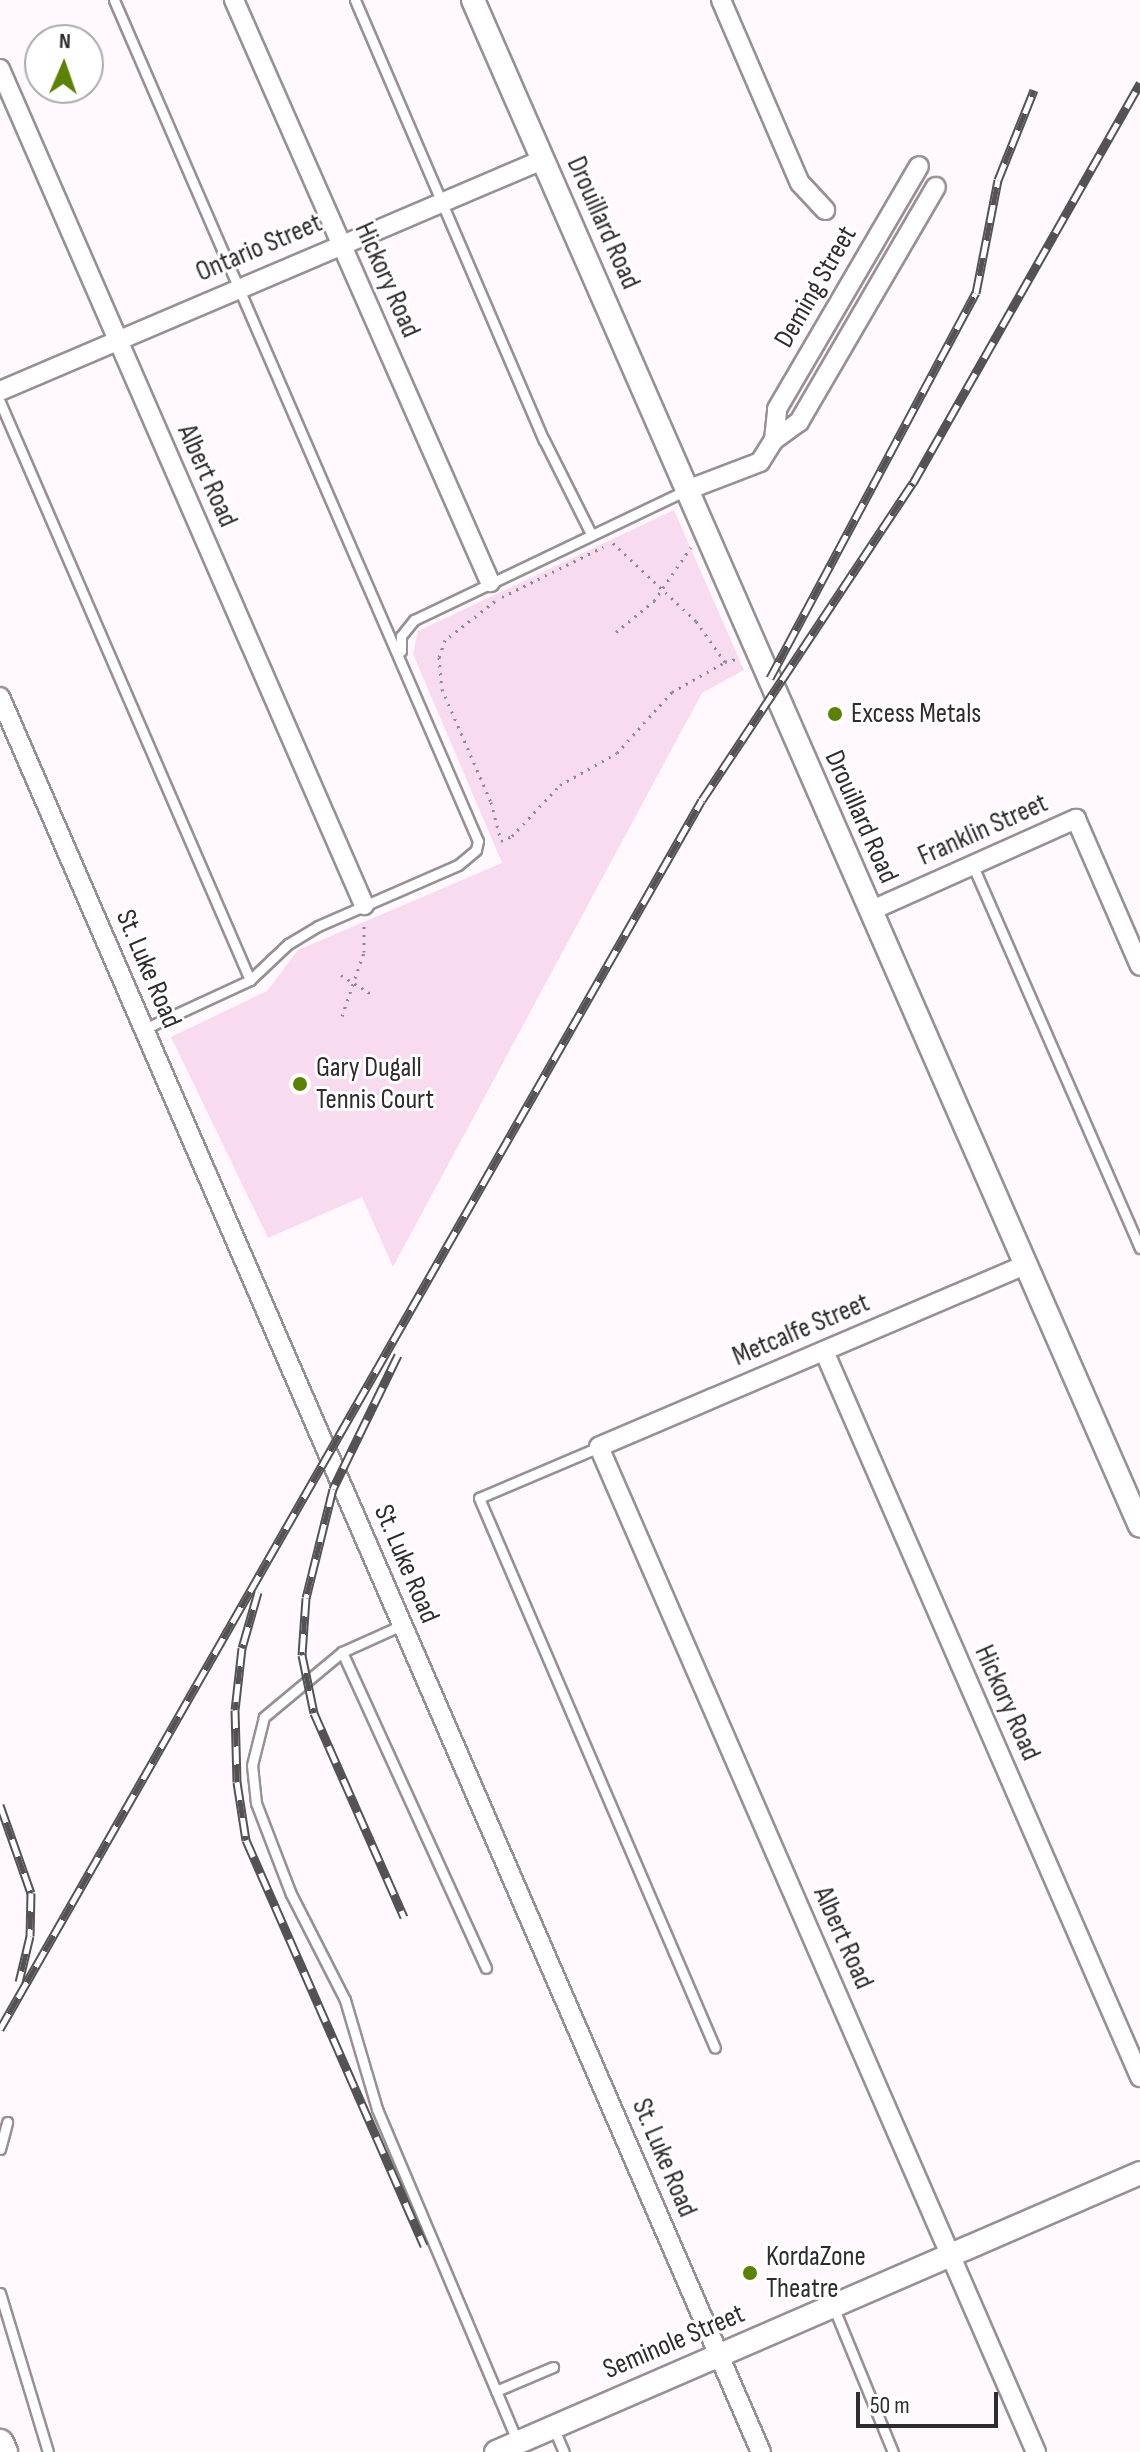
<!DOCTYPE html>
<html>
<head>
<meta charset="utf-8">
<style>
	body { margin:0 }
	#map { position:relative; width:1140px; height:2452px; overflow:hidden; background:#fff9fd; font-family:"Sofia Sans Condensed",sans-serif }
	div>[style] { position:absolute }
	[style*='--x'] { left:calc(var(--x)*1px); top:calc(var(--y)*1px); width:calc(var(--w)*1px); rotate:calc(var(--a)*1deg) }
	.green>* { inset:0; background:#f9dbef }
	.path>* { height:3px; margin-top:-1.5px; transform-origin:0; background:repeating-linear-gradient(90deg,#8d898c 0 2px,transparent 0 8px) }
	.roads { filter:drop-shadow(2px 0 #979095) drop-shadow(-2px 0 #979095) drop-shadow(0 2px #979095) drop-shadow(0 -2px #979095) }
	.service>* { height:9px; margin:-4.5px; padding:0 4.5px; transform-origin:4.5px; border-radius:4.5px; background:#fff }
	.minor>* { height:18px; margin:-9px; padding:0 9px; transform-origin:9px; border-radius:9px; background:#fff }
	.tertiary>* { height:22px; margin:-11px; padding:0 11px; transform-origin:11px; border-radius:11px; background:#fff }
	.secondary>* { height:26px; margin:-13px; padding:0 13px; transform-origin:13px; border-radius:13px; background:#fff }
	.rail>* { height:9px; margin-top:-4.5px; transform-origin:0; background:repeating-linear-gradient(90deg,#fff 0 18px,#555254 0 36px); box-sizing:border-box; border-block:2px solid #555254 }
	.dots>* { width:22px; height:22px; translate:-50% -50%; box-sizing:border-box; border:4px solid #fff; border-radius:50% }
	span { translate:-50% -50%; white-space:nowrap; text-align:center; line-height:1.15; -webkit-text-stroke:6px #fff; paint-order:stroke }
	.street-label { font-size:28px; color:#2f2c2e }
	.poi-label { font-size:28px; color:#2f2c2e }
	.left { translate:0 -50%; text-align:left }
	.north { position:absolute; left:24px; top:24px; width:80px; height:80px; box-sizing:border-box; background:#fff; border:2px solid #acabab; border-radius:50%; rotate:2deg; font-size:22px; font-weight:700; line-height:32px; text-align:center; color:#2f2c2e }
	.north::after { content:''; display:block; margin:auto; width:28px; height:36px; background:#5c8202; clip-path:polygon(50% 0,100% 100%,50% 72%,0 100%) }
	.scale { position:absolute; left:856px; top:2392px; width:142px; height:36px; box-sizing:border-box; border:4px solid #2f2c2e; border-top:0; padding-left:10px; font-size:24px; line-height:28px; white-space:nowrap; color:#2f2c2e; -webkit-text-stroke:6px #fff; paint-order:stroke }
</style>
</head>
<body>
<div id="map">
	<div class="green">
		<i style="clip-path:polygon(674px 510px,744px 670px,702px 693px,393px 1267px,362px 1197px,268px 1238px,171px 1037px,267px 991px,298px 950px,502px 863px,413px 654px,418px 631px)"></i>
	</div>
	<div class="path">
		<i style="--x:502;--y:597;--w:113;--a:-26.3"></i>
		<i style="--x:495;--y:601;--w:63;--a:142"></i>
		<i style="--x:445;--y:640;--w:18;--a:109"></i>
		<i style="--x:439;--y:657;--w:32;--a:85"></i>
		<i style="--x:442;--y:689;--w:123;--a:66.6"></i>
		<i style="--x:491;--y:802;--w:40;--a:75.6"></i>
		<i style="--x:501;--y:841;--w:12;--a:-24"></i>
		<i style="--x:512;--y:836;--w:70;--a:-46.7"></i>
		<i style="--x:560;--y:785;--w:65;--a:-29.3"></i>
		<i style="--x:617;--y:753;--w:82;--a:-48"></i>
		<i style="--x:672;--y:692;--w:61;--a:-29.5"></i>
		<i style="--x:725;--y:662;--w:50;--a:-125.3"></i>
		<i style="--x:696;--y:621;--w:115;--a:-136.8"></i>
		<i style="--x:616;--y:632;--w:49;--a:-39.2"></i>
		<i style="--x:654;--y:601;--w:65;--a:-55.6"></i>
		<i style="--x:725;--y:662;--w:15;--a:-16"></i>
		<i style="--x:341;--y:975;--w:39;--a:32"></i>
		<i style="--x:342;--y:1016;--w:68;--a:-71"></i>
		<i style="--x:364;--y:952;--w:29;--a:-90"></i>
	</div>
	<div class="roads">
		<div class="service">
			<i style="--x:114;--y:0;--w:916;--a:66.6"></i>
			<i style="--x:478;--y:841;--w:9;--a:103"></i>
			<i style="--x:476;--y:850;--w:23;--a:140"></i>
			<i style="--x:458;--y:865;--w:153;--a:156.5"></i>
			<i style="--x:318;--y:926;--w:35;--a:149"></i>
			<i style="--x:288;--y:944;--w:52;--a:136.5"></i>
			<i style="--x:250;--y:980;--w:117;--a:155.2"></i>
			<i style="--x:355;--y:0;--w:479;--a:66.8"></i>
			<i style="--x:544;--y:440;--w:105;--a:63.4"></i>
			<i style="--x:0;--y:402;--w:630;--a:66.61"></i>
			<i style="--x:401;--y:651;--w:15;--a:-90"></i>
			<i style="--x:401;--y:636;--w:21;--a:-51"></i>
			<i style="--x:414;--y:620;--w:301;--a:-25.5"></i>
			<i style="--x:973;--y:866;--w:417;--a:66.4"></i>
			<i style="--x:599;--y:1447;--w:130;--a:157"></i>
			<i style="--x:479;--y:1498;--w:598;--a:66.78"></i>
			<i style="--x:402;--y:1625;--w:66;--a:155.8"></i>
			<i style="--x:342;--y:1652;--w:102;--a:140.2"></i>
			<i style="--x:264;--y:1717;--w:49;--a:104"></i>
			<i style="--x:252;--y:1765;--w:38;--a:84"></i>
			<i style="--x:256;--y:1803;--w:97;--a:69"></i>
			<i style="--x:291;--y:1894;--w:119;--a:63"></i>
			<i style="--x:345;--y:2000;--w:114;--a:73.6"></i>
			<i style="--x:377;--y:2109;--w:363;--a:67.1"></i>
			<i style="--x:342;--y:1652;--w:347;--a:65.5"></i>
			<i style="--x:0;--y:2149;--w:28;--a:-75"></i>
			<i style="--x:0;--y:2293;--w:166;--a:73.2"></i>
			<i style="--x:833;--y:2306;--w:158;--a:67.7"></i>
			<i style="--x:496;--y:2391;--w:62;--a:-22.8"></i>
			<i style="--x:554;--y:2429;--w:25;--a:67"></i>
		</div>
		<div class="minor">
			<i style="--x:234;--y:0;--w:636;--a:66.26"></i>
			<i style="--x:721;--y:0;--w:199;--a:66.7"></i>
			<i style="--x:800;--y:183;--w:37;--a:47"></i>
			<i style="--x:0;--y:69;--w:912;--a:66.47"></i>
			<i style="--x:0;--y:391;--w:589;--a:-23.08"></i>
			<i style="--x:774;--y:440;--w:31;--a:-84"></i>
			<i style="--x:777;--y:409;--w:281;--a:-59.7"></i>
			<i style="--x:687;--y:490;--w:78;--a:-21"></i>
			<i style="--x:760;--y:462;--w:26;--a:-58"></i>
			<i style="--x:774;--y:440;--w:31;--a:-36"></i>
			<i style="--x:799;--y:422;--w:272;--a:-59.8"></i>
			<i style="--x:0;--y:697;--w:1913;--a:66.56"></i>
			<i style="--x:870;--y:911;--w:226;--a:-24.1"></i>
			<i style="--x:1076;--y:819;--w:160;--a:66.5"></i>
			<i style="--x:1025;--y:1265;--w:463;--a:156.9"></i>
			<i style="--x:599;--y:1447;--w:1096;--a:66.5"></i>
			<i style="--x:824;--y:1351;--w:792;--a:66.48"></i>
		</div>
		<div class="tertiary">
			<i style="--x:473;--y:0;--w:1665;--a:66.39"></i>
			<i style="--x:496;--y:2452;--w:702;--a:-23.42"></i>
		</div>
		<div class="secondary">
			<i style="--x:0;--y:2443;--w:10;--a:66"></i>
		</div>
	</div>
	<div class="rail">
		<i style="--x:770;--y:678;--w:437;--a:-61.9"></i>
		<i style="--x:976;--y:293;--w:115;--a:-79"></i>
		<i style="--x:998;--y:180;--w:97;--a:-68.2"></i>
		<i style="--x:398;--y:1355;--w:149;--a:115.9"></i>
		<i style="--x:333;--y:1489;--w:112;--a:103.9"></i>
		<i style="--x:306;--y:1598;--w:57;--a:94"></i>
		<i style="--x:302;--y:1655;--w:59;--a:78.3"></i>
		<i style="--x:314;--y:1713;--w:223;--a:66.2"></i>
		<i style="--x:258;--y:1592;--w:58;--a:105.9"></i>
		<i style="--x:242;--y:1648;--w:62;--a:96.4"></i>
		<i style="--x:235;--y:1710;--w:72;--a:88.4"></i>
		<i style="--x:237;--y:1782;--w:59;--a:81.2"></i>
		<i style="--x:246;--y:1840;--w:443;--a:66.3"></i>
		<i style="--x:0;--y:1805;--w:93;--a:70.6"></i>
		<i style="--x:31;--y:1893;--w:43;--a:91.3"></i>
		<i style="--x:30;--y:1936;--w:47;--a:103.4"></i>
		<i style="--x:0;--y:2029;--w:1415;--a:-60.27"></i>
		<i style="--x:702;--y:800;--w:381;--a:-56.4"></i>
		<i style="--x:913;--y:483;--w:460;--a:-60.4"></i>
	</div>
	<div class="dots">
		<i style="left:835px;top:714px;background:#5c8202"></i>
		<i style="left:300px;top:1084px;background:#5c8202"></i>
		<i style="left:750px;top:2273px;background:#5c8202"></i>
	</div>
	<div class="street-label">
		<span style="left:603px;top:223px;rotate:66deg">Drouillard Road</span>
		<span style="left:259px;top:248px;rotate:-23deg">Ontario Street</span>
		<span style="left:387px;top:280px;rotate:66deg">Hickory Road</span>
		<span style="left:816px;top:287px;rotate:-60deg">Deming Street</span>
		<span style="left:207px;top:476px;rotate:66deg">Albert Road</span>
		<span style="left:861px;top:817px;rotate:66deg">Drouillard Road</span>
		<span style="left:983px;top:830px;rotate:-24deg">Franklin Street</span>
		<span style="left:148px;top:969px;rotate:67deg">St. Luke Road</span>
		<span style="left:801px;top:1330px;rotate:-23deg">Metcalfe Street</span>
		<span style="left:406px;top:1564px;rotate:67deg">St. Luke Road</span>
		<span style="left:1007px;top:1703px;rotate:66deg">Hickory Road</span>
		<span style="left:843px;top:1938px;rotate:66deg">Albert Road</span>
		<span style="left:664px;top:2158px;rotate:67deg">St. Luke Road</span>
		<span style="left:674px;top:2342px;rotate:-23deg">Seminole Street</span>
	</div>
	<div class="poi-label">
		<span class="left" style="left:851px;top:714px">Excess Metals</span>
		<span class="left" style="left:316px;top:1084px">Gary Dugall<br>Tennis Court</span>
		<span class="left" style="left:766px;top:2273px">KordaZone<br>Theatre</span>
	</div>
	<div class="north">N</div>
	<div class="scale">50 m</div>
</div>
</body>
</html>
